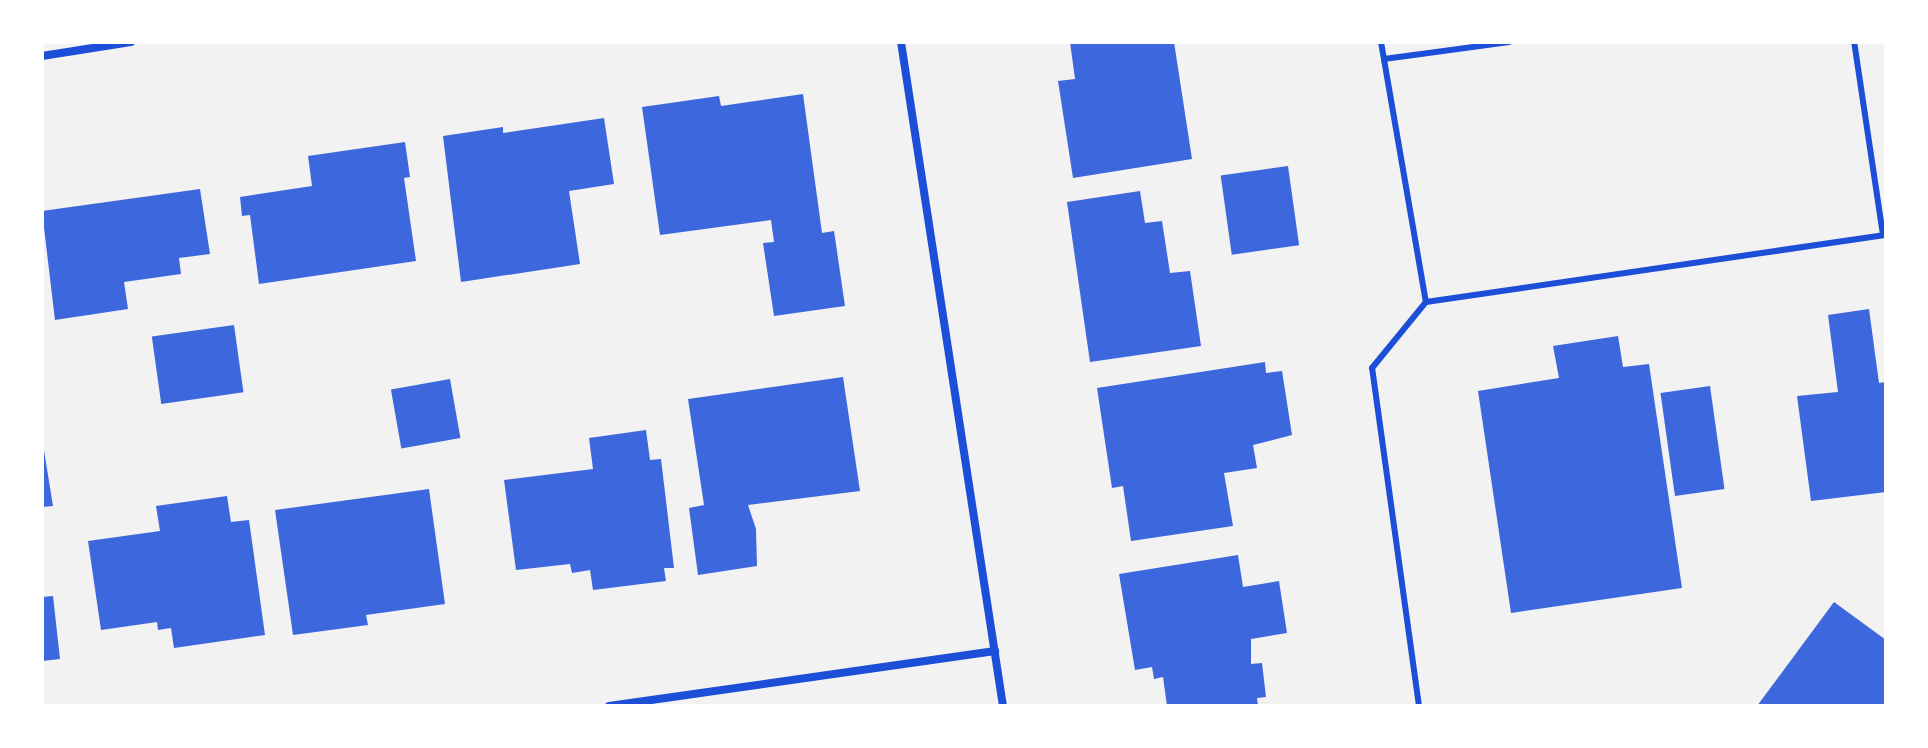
<!DOCTYPE html>
<html>
<head>
<meta charset="utf-8">
<style>
	body { margin:0 }
	#map { position:relative; width:1928px; height:748px; overflow:hidden; background:#f2f2f2; font-family:"PT Sans Narrow",sans-serif }
	div>[style] { position:absolute }
	[style*='--x'] { left:calc(var(--x)*1px); top:calc(var(--y)*1px); width:calc(var(--w)*1px); rotate:calc(var(--a)*1deg) }
	.building>* { inset:0; background:#3d67dc; transform-origin:0 0 }
	.service>* { height:6px; margin:-3px; padding:0 3px; transform-origin:3px; border-radius:3px; background:#1d4ed8 }
	.minor>* { height:8px; margin:-4px; padding:0 4px; transform-origin:4px; border-radius:4px; background:#1d4ed8 }
	span { translate:-50% -50%; white-space:nowrap; text-align:center; line-height:1.15; -webkit-text-stroke:7px #fff; paint-order:stroke }
	.frame { position:absolute; inset:0; border:44px solid #fff; pointer-events:none }
</style>
</head>
<body>
<div id="map">
	<div class="building">
		<i style="clip-path:polygon(1070px 42px,1174px 42px,1192px 159px,1073px 178px,1058px 81px,1075px 79px)"></i>
		<i style="clip-path:polygon(803px 94px,822px 233px,834px 231px,845px 306px,774px 316px,763px 243px,774px 242px,771px 220px,660px 235px,642px 107px,719px 96px,721px 106px)"></i>
		<i style="clip-path:polygon(604px 118px,614px 184px,569px 191px,580px 264px,461px 282px,443px 136px,503px 127px,503px 133px)"></i>
		<i style="clip-path:polygon(405px 142px,410px 177px,404px 178px,416px 261px,259px 284px,250px 215px,242px 216px,240px 197px,312px 186px,308px 156px)"></i>
		<i style="left:1288px;top:166px;width:80px;height:68px;rotate:82deg"></i>
		<i style="clip-path:polygon(200px 189px,210px 254px,179px 258px,181px 274px,124px 282px,128px 309px,55px 320px,42px 211px)"></i>
		<i style="clip-path:polygon(1140px 191px,1145px 223px,1162px 221px,1170px 273px,1190px 271px,1201px 346px,1090px 362px,1067px 202px)"></i>
		<i style="clip-path:polygon(1869px 309px,1879px 383px,1886px 382px,1886px 492px,1811px 501px,1797px 396px,1838px 392px,1828px 315px)"></i>
		<i style="left:234px;top:325px;width:68px;height:83px;rotate:82deg"></i>
		<i style="clip-path:polygon(1618px 336px,1623px 367px,1649px 364px,1682px 588px,1511px 613px,1478px 391px,1559px 378px,1553px 346px)"></i>
		<i style="clip-path:polygon(1265px 362px,1266px 373px,1282px 371px,1292px 435px,1253px 445px,1257px 468px,1224px 473px,1233px 526px,1131px 541px,1123px 486px,1112px 488px,1097px 388px)"></i>
		<i style="clip-path:polygon(843px 377px,860px 491px,748px 505px,756px 529px,757px 566px,698px 575px,689px 508px,704px 505px,688px 399px)"></i>
		<i style="left:450px;top:379px;width:60px;height:60px;rotate:80deg"></i>
		<i style="left:1710px;top:386px;width:104px;height:50px;rotate:82deg"></i>
		<i style="clip-path:polygon(646px 430px,650px 460px,661px 459px,674px 568px,664px 568px,666px 581px,593px 590px,590px 570px,572px 573px,570px 564px,516px 570px,504px 480px,593px 469px,589px 438px)"></i>
		<i style="clip-path:polygon(42px 438px,53px 506px,42px 507px)"></i>
		<i style="clip-path:polygon(429px 489px,445px 604px,366px 615px,368px 625px,293px 635px,275px 510px)"></i>
		<i style="clip-path:polygon(227px 496px,231px 522px,249px 520px,265px 635px,174px 648px,171px 628px,158px 630px,157px 622px,101px 630px,88px 541px,160px 531px,156px 506px)"></i>
		<i style="clip-path:polygon(1238px 555px,1243px 587px,1279px 581px,1287px 633px,1251px 639px,1251px 664px,1262px 663px,1266px 697px,1257px 698px,1258px 706px,1167px 706px,1163px 677px,1154px 679px,1152px 667px,1135px 670px,1119px 574px)"></i>
		<i style="clip-path:polygon(53px 596px,60px 659px,42px 661px,42px 597px)"></i>
		<i style="clip-path:polygon(1834px 602px,1886px 640px,1886px 706px,1757px 706px)"></i>
	</div>
	<div class="service">
		<i style="--x:1381;--y:42;--w:264;--a:80.2"></i>
		<i style="--x:1426;--y:302;--w:462;--a:-8.3"></i>
		<i style="--x:1883;--y:235;--w:195;--a:-98.5"></i>
		<i style="--x:1384;--y:59;--w:126;--a:-7.7"></i>
		<i style="--x:1419;--y:706;--w:341;--a:-97.9"></i>
		<i style="--x:1372;--y:368;--w:85;--a:-50.7"></i>
	</div>
	<div class="minor">
		<i style="--x:901;--y:42;--w:672;--a:81.27"></i>
		<i style="--x:42;--y:56;--w:90;--a:-8.9"></i>
		<i style="--x:609;--y:706;--w:390;--a:-8.1"></i>
	</div>
	<div class="frame"></div>
</div>
</body>
</html>
